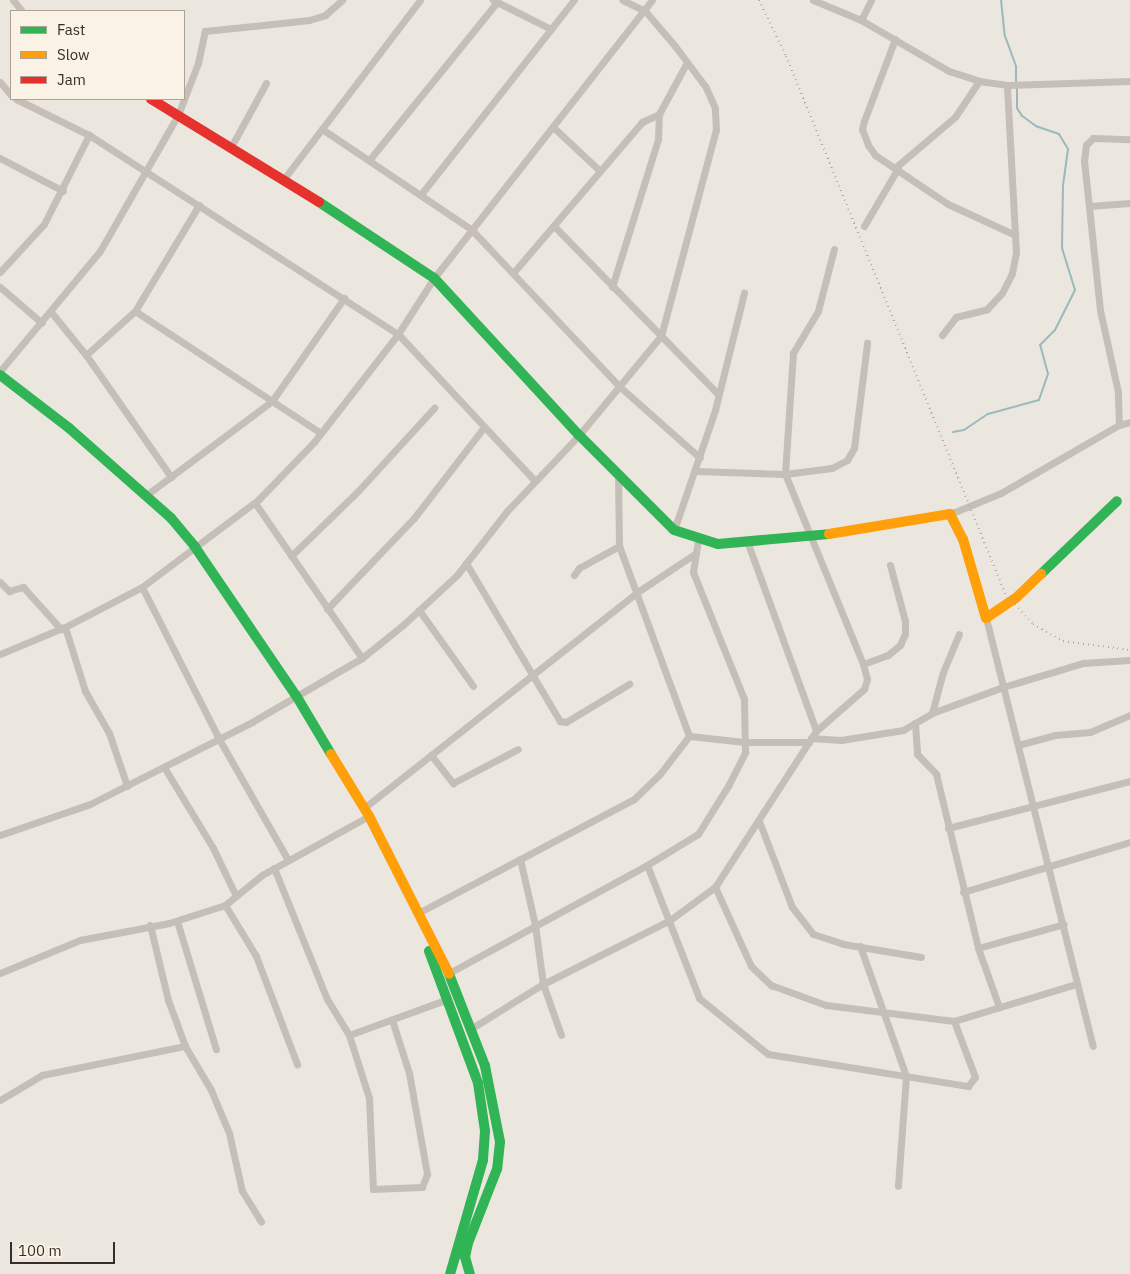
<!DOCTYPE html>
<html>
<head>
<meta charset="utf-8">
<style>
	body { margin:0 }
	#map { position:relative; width:1130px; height:1274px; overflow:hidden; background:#ebe7df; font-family:"IBM Plex Sans",sans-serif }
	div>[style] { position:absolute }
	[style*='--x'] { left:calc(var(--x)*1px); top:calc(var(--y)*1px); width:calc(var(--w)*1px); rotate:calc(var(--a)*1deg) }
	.stream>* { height:2px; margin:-1px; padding:0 1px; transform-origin:1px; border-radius:1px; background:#9bb9bd }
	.street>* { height:7px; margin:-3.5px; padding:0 3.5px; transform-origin:3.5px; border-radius:3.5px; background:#c5bfb8 }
	.fast>* { height:10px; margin:-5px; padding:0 5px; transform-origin:5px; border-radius:5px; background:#30b455 }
	.slow>* { height:10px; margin:-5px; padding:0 5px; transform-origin:5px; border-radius:5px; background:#ff9f0a }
	.jam>* { height:10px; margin:-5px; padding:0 5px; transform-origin:5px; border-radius:5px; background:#e5322d }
	.rail>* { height:2px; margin-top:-1px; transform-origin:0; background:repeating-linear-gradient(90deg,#aca8a3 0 1px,transparent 0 5px) }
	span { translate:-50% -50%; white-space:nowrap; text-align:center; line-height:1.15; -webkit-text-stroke:4px #f9f2e5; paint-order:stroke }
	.legend { position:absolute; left:10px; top:10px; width:175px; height:90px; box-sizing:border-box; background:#f9f2e5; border:1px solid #aba399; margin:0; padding:6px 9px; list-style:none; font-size:15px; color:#352d27 }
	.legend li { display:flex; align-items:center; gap:10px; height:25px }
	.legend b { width:25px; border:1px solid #aba399 }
	.scale { position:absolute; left:10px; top:1242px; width:105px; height:22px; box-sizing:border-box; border:2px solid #352d27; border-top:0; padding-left:6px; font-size:15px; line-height:18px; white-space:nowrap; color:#352d27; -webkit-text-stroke:4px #f9f2e5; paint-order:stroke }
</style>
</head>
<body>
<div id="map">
	<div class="stream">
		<i style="--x:1001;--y:0;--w:36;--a:84"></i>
		<i style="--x:1005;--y:36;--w:33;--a:70"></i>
		<i style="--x:1016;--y:67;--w:16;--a:90"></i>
		<i style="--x:953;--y:432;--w:11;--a:-10"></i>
		<i style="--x:964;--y:430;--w:29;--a:-34"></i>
		<i style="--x:988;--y:414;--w:53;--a:-15.4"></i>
		<i style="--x:1039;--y:400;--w:28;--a:-71"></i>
		<i style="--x:1048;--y:374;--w:30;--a:-105"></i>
		<i style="--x:1040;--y:345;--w:21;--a:-45"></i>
		<i style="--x:1055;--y:330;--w:45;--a:-63.4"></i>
		<i style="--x:1075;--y:290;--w:44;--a:-107.2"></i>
		<i style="--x:1062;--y:248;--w:63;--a:-89.1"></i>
		<i style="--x:1063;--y:185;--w:36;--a:-82"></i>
		<i style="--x:1068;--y:149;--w:17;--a:-121"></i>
		<i style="--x:1059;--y:134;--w:24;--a:-161"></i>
		<i style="--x:1036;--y:126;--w:17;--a:-144"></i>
		<i style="--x:1022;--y:116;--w:9;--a:-122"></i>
		<i style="--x:1017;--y:108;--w:21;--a:-90"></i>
	</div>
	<div class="street">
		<i style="--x:13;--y:0;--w:14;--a:51"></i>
		<i style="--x:493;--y:0;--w:65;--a:26.6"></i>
		<i style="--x:813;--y:0;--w:52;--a:22.6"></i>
		<i style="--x:861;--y:20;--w:102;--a:30.1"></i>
		<i style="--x:949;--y:71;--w:32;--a:18"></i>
		<i style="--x:979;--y:81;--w:28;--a:8"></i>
		<i style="--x:1007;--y:85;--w:123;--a:-1.9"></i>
		<i style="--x:861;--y:20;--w:22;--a:-63"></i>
		<i style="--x:895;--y:39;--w:88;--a:110.7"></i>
		<i style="--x:864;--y:121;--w:8;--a:104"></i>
		<i style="--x:862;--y:129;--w:17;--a:69"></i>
		<i style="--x:868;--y:145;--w:12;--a:55"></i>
		<i style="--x:875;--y:155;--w:88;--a:33.9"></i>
		<i style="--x:948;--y:204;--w:74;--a:24.8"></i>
		<i style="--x:0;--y:82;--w:17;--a:50"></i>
		<i style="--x:16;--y:99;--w:81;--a:26.3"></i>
		<i style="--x:89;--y:135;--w:368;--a:32.8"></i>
		<i style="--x:398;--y:334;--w:201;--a:47"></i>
		<i style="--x:553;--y:127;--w:64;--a:43.1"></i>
		<i style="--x:322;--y:129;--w:179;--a:33.9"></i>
		<i style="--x:471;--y:229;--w:216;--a:46.7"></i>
		<i style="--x:619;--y:386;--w:108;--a:41.6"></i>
		<i style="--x:231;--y:147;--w:73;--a:-61.3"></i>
		<i style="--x:0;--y:158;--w:71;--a:27.6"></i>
		<i style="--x:370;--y:159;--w:202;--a:-51"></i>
		<i style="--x:896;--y:167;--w:77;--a:-40.3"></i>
		<i style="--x:955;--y:117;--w:43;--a:-56.3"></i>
		<i style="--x:283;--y:180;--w:226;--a:-52.7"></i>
		<i style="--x:422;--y:193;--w:246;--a:-51.8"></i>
		<i style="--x:1089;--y:206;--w:41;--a:-4.2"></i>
		<i style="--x:554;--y:226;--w:235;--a:45.7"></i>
		<i style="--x:864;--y:226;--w:67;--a:-59.6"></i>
		<i style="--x:834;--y:249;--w:64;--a:104.5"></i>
		<i style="--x:818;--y:311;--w:49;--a:120.8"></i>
		<i style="--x:793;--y:353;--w:121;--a:93.8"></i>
		<i style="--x:785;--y:474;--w:47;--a:-7.3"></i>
		<i style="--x:832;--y:468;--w:17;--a:-28"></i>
		<i style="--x:847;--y:460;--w:14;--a:-60"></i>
		<i style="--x:854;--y:448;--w:106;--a:-82.9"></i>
		<i style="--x:0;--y:272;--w:65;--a:-47.5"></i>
		<i style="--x:44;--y:224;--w:100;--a:-63.2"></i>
		<i style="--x:513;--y:273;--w:199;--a:-49.5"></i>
		<i style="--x:642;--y:122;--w:19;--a:-25"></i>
		<i style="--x:0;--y:287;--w:55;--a:40.6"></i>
		<i style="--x:612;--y:287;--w:155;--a:-72.7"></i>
		<i style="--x:658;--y:139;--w:25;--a:-88"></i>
		<i style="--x:659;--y:114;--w:57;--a:-61.6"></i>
		<i style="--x:135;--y:311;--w:222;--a:33.3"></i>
		<i style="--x:51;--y:312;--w:55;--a:50.9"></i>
		<i style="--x:86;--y:355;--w:149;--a:55.1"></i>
		<i style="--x:942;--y:335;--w:23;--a:-52"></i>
		<i style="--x:956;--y:317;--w:32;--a:-14"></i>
		<i style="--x:987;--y:309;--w:22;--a:-47"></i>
		<i style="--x:1002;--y:293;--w:22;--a:-63"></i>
		<i style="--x:1012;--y:273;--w:20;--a:-79"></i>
		<i style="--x:1016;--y:253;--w:168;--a:-93.1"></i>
		<i style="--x:86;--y:355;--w:66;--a:-41.9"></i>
		<i style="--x:135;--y:311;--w:124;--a:-58.9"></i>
		<i style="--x:0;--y:371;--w:156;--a:-50.2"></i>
		<i style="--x:100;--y:251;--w:157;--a:-60.2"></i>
		<i style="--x:178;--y:115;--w:56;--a:-69"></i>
		<i style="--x:198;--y:63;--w:33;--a:-78"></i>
		<i style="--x:205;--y:31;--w:105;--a:-6"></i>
		<i style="--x:309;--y:20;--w:17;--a:-17"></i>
		<i style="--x:325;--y:15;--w:23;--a:-41"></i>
		<i style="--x:1119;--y:425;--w:33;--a:-92"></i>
		<i style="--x:1118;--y:392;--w:84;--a:-102.4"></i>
		<i style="--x:1100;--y:310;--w:150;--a:-96.1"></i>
		<i style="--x:1084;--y:161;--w:16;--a:-83"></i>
		<i style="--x:1086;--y:145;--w:10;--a:-45"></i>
		<i style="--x:1093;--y:138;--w:37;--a:2"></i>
		<i style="--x:145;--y:496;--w:159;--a:-36.8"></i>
		<i style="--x:272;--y:401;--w:126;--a:-55"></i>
		<i style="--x:255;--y:503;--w:188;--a:55.4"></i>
		<i style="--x:950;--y:514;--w:55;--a:-22.4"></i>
		<i style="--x:1001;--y:493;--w:136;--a:-30"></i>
		<i style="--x:1119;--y:425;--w:11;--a:-15"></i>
		<i style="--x:674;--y:530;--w:127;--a:-71.1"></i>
		<i style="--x:715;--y:410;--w:121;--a:-76.1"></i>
		<i style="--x:747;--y:541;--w:202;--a:70"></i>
		<i style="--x:291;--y:556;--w:93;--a:-44.1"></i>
		<i style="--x:358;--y:491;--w:113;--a:-47.5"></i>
		<i style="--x:466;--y:563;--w:184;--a:59.3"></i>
		<i style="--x:560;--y:721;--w:6;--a:9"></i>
		<i style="--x:566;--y:722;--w:74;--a:-31.1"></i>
		<i style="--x:574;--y:575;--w:9;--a:-54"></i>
		<i style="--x:579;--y:568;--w:46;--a:-28.8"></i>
		<i style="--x:0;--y:582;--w:13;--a:45"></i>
		<i style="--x:9;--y:591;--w:15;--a:-16"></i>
		<i style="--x:23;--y:587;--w:57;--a:47.9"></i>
		<i style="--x:142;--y:587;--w:170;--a:63.1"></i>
		<i style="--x:219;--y:739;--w:139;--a:60.3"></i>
		<i style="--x:327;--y:609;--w:126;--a:-46.3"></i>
		<i style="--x:414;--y:518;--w:115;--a:-52.4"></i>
		<i style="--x:419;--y:610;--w:93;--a:54.6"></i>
		<i style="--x:986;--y:618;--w:441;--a:76"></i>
		<i style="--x:65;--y:627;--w:67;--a:72.6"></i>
		<i style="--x:85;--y:691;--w:48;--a:60.3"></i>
		<i style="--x:109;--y:733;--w:56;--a:71.2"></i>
		<i style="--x:0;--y:654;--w:70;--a:-22.6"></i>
		<i style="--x:65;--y:627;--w:87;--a:-27.5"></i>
		<i style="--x:142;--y:587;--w:146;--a:-36.9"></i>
		<i style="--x:259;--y:499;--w:79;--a:-46"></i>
		<i style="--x:314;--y:442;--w:137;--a:-52.1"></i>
		<i style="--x:398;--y:334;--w:67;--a:-57.3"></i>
		<i style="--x:434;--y:278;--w:353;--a:-51.9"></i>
		<i style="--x:863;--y:664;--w:27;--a:-20"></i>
		<i style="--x:888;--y:655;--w:16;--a:-40"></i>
		<i style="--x:900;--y:645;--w:12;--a:-66"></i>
		<i style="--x:905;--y:634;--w:13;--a:-90"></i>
		<i style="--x:905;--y:621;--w:58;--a:-105"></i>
		<i style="--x:932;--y:713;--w:42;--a:-75"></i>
		<i style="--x:943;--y:672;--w:41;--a:-67.2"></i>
		<i style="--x:915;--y:723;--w:31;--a:86"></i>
		<i style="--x:917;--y:754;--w:28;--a:46"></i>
		<i style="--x:936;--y:774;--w:179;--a:76.4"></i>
		<i style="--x:978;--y:948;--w:63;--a:70.4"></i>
		<i style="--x:689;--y:736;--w:56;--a:6.1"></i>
		<i style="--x:745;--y:742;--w:64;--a:0"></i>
		<i style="--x:811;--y:738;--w:30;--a:4"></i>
		<i style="--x:841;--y:740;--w:63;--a:-9.2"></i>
		<i style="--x:903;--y:730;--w:34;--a:-30"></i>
		<i style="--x:932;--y:713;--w:76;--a:-20.1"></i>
		<i style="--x:1003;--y:687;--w:84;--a:-16.7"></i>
		<i style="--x:1083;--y:663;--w:47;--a:-3.7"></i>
		<i style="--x:1018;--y:745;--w:38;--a:-15"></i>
		<i style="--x:1055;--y:735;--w:35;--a:-5"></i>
		<i style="--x:1090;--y:732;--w:43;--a:-23"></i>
		<i style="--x:431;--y:755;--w:36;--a:52"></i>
		<i style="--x:453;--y:783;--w:73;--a:-27.6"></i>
		<i style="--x:164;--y:767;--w:95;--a:58.8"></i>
		<i style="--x:213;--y:848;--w:53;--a:64.4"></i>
		<i style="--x:364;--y:808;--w:347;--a:-38.3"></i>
		<i style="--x:636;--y:593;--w:72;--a:-33.7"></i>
		<i style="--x:759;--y:821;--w:92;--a:69"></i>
		<i style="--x:792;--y:907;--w:34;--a:52"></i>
		<i style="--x:813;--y:934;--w:32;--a:18"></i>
		<i style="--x:843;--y:944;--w:79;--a:9.5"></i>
		<i style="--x:948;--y:828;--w:188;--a:-14.5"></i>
		<i style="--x:0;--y:835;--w:95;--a:-19"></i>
		<i style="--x:90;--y:804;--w:182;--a:-26.8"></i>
		<i style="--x:252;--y:722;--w:127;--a:-30.2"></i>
		<i style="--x:362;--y:658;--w:53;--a:-38.8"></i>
		<i style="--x:403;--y:625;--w:74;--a:-42.8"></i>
		<i style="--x:457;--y:575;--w:81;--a:-52"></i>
		<i style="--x:507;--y:511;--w:105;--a:-46.5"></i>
		<i style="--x:579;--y:435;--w:129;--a:-50.4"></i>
		<i style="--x:661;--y:336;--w:213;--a:-75.1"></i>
		<i style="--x:716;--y:130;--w:22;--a:-93"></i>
		<i style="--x:715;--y:108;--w:24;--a:-114"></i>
		<i style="--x:705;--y:86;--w:50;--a:-126.9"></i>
		<i style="--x:675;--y:46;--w:46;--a:-130.6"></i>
		<i style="--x:645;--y:11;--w:25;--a:-154"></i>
		<i style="--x:520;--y:859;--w:68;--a:77.2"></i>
		<i style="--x:535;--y:925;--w:60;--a:82.3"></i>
		<i style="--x:543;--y:984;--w:54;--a:70.6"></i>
		<i style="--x:647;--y:865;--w:143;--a:68.6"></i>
		<i style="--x:699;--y:998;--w:89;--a:39.1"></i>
		<i style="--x:768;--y:1054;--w:203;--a:9.1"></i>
		<i style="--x:968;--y:1086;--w:11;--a:-52"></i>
		<i style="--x:975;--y:1077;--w:60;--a:-110.6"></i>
		<i style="--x:274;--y:868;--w:141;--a:68"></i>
		<i style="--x:327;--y:999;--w:42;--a:58.6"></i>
		<i style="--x:349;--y:1035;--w:105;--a:-20"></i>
		<i style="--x:715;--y:887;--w:87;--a:65.5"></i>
		<i style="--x:751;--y:966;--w:28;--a:44"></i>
		<i style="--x:771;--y:985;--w:59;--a:20"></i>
		<i style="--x:826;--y:1005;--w:129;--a:7.1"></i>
		<i style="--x:954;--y:1021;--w:127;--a:-16.9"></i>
		<i style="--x:963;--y:892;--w:174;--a:-16.7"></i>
		<i style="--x:225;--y:905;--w:60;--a:58.7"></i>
		<i style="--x:256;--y:956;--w:116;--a:69.2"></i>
		<i style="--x:418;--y:913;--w:244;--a:-27.8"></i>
		<i style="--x:634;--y:799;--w:36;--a:-44"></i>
		<i style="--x:660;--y:774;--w:48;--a:-52.7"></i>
		<i style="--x:689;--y:736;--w:202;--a:-110.2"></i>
		<i style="--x:619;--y:546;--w:72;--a:-90.8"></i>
		<i style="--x:177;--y:921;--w:134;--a:73.1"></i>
		<i style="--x:150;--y:925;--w:77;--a:76.5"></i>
		<i style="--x:168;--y:1000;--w:49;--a:69.7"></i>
		<i style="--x:185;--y:1046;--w:51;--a:59.4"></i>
		<i style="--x:211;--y:1090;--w:47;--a:67.3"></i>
		<i style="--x:229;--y:1133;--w:59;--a:77.4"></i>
		<i style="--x:242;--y:1191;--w:36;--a:58"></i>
		<i style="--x:860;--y:946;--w:138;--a:70.5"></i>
		<i style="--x:906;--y:1076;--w:110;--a:94.2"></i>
		<i style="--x:978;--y:948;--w:89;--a:-15.6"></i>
		<i style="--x:0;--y:973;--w:87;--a:-22.4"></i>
		<i style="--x:80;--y:940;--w:91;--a:-10.8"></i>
		<i style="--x:169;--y:923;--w:59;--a:-17.8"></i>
		<i style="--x:225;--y:905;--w:48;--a:-39"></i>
		<i style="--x:262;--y:875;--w:122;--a:-28.9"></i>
		<i style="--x:449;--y:973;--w:226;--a:-28.6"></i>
		<i style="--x:647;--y:865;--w:60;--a:-31.3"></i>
		<i style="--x:698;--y:834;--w:57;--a:-58"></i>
		<i style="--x:728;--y:786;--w:38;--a:-63"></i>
		<i style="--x:745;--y:752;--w:53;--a:-91.1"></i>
		<i style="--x:744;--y:699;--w:137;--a:-111.9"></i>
		<i style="--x:693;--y:572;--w:33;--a:-81"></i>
		<i style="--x:472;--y:1028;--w:84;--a:-31.8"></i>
		<i style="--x:543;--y:984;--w:142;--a:-26.7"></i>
		<i style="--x:670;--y:920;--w:56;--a:-36.3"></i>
		<i style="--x:715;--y:887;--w:186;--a:-57.1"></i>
		<i style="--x:816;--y:731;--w:64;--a:-41.2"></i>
		<i style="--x:864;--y:689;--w:10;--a:-73"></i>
		<i style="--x:867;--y:679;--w:16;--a:-105"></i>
		<i style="--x:863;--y:664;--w:205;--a:-112.3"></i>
		<i style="--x:785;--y:474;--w:89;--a:-178.1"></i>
		<i style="--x:349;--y:1035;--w:66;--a:72.4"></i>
		<i style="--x:369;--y:1098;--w:91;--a:87.5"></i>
		<i style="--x:373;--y:1189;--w:49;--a:-2.3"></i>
		<i style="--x:422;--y:1187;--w:14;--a:-69"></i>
		<i style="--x:427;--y:1174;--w:103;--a:-100.1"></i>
		<i style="--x:409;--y:1073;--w:56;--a:-107.8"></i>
		<i style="--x:0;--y:1100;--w:49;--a:-30.8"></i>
		<i style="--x:42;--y:1075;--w:146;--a:-11.5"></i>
	</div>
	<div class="fast">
		<i style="--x:319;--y:202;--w:138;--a:33.5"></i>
		<i style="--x:434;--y:278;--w:214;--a:47.3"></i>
		<i style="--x:579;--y:435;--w:134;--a:45"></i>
		<i style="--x:674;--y:530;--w:46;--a:17.7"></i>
		<i style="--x:718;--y:544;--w:111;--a:-5.1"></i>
		<i style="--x:0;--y:375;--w:87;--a:37.5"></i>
		<i style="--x:69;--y:428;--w:136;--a:41.4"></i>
		<i style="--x:171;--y:518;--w:38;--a:50"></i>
		<i style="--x:195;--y:547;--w:181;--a:55.8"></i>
		<i style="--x:297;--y:697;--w:66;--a:59.2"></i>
		<i style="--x:1041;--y:574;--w:105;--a:-43.8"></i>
		<i style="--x:429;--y:951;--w:141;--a:69.6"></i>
		<i style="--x:478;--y:1083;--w:49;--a:81.7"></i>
		<i style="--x:485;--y:1131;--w:29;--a:94"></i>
		<i style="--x:483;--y:1160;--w:119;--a:106.1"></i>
		<i style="--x:449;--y:974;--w:99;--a:68.6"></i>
		<i style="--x:485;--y:1066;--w:77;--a:78.8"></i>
		<i style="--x:500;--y:1142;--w:27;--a:96"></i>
		<i style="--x:497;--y:1169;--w:79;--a:111.4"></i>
		<i style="--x:468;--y:1243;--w:14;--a:102"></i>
		<i style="--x:465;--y:1257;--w:18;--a:74"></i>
	</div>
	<div class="slow">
		<i style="--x:829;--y:534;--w:123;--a:-9.4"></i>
		<i style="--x:950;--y:514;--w:28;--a:63"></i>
		<i style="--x:963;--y:539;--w:82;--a:73.8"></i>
		<i style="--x:986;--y:618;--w:36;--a:-34"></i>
		<i style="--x:1016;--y:598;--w:35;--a:-44"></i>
		<i style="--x:331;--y:754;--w:73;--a:58.5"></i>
		<i style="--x:369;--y:816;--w:177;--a:63.1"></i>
	</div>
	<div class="jam">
		<i style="--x:151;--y:99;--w:197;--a:31.5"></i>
	</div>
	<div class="rail">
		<i style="--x:759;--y:0;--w:62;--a:64.3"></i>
		<i style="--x:786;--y:56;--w:580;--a:67.81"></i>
		<i style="--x:1005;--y:593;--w:42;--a:47.9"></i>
		<i style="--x:1033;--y:624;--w:34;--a:30"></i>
		<i style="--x:1063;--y:641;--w:68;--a:7.7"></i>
	</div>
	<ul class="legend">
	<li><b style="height:6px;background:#30b455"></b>Fast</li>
	<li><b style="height:6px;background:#ff9f0a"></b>Slow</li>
	<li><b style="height:6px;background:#e5322d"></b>Jam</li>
	</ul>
	<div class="scale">100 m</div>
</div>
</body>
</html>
